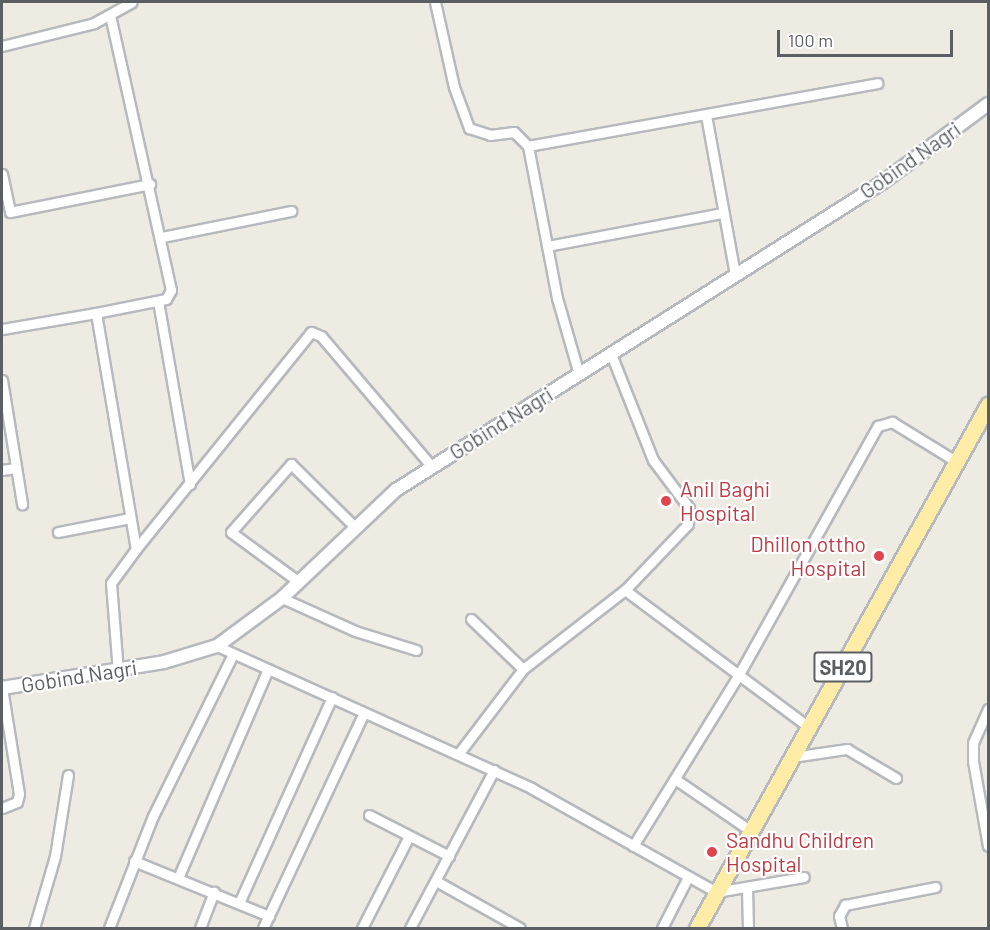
<!DOCTYPE html>
<html>
<head>
<meta charset="utf-8">
<style>
	body { margin:0 }
	#map { position:relative; width:990px; height:930px; overflow:hidden; background:#eeebe3; font-family:Barlow,sans-serif }
	div>[style] { position:absolute }
	[style*='--x'] { left:calc(var(--x)*1px); top:calc(var(--y)*1px); width:calc(var(--w)*1px); rotate:calc(var(--a)*1deg) }
	.roads { filter:drop-shadow(2px 0 #b6b9bd) drop-shadow(-2px 0 #b6b9bd) drop-shadow(0 2px #b6b9bd) drop-shadow(0 -2px #b6b9bd) }
	.minor>* { height:9px; margin:-4.5px; padding:0 4.5px; transform-origin:4.5px; border-radius:4.5px; background:#fff }
	.tertiary>* { height:12px; margin:-6px; padding:0 6px; transform-origin:6px; border-radius:6px; background:#fff }
	.primary>* { height:15px; margin:-7.5px; padding:0 7.5px; transform-origin:7.5px; border-radius:7.5px; background:#ffeda7 }
	.dots>* { width:16px; height:16px; translate:-50% -50%; box-sizing:border-box; border:3px solid #fff; border-radius:50% }
	span { translate:-50% -50%; white-space:nowrap; text-align:center; line-height:1.15; -webkit-text-stroke:4.5px #fff; paint-order:stroke }
	.shield-label span { padding:2px 4px; background:#fff; border:2px solid; border-radius:4px; -webkit-text-stroke-width:0 }
	.shield-label { font-size:20px; color:#5b5f64; font-weight:700 }
	.street-label { font-size:21px; color:#5b5f64 }
	.health-label { font-size:21px; color:#be3a42 }
	.left { translate:0 -50%; text-align:left }
	.right { translate:-100% -50%; text-align:right }
	.frame { position:absolute; inset:0; border:3px solid #5b5f64; pointer-events:none }
	.scale { position:absolute; left:777px; top:30px; width:176px; height:27px; box-sizing:border-box; border:3px solid #5b5f64; border-top:0; padding-left:8px; font-size:18px; line-height:21px; white-space:nowrap; color:#5b5f64; -webkit-text-stroke:4px #fff; paint-order:stroke }
</style>
</head>
<body>
<div id="map">
	<div class="roads">
		<div class="minor">
			<i style="--x:435;--y:2;--w:87;--a:77.4"></i>
			<i style="--x:454;--y:87;--w:44;--a:69.9"></i>
			<i style="--x:469;--y:128;--w:22;--a:18"></i>
			<i style="--x:490;--y:135;--w:24;--a:-7"></i>
			<i style="--x:514;--y:132;--w:20;--a:45"></i>
			<i style="--x:528;--y:146;--w:155;--a:79.2"></i>
			<i style="--x:557;--y:298;--w:79;--a:73.9"></i>
			<i style="--x:110;--y:15;--w:282;--a:77.5"></i>
			<i style="--x:171;--y:290;--w:10;--a:119"></i>
			<i style="--x:166;--y:299;--w:71;--a:168.7"></i>
			<i style="--x:96;--y:313;--w:239;--a:80.4"></i>
			<i style="--x:136;--y:549;--w:42;--a:126.3"></i>
			<i style="--x:111;--y:583;--w:88;--a:85.5"></i>
			<i style="--x:2;--y:46;--w:95;--a:-14"></i>
			<i style="--x:94;--y:23;--w:43;--a:-28.9"></i>
			<i style="--x:706;--y:115;--w:163;--a:79.7"></i>
			<i style="--x:528;--y:146;--w:355;--a:-10.2"></i>
			<i style="--x:2;--y:174;--w:39;--a:78"></i>
			<i style="--x:10;--y:212;--w:143;--a:-11.3"></i>
			<i style="--x:162;--y:237;--w:132;--a:-11.4"></i>
			<i style="--x:547;--y:246;--w:177;--a:-10.7"></i>
			<i style="--x:158;--y:301;--w:186;--a:80.1"></i>
			<i style="--x:2;--y:329;--w:95;--a:-9.7"></i>
			<i style="--x:2;--y:380;--w:126;--a:80.8"></i>
			<i style="--x:2;--y:470;--w:14;--a:-8"></i>
			<i style="--x:58;--y:532;--w:73;--a:-11"></i>
			<i style="--x:136;--y:549;--w:279;--a:-51.1"></i>
			<i style="--x:311;--y:332;--w:11;--a:22"></i>
			<i style="--x:321;--y:336;--w:172;--a:49.7"></i>
			<i style="--x:299;--y:582;--w:84;--a:-143.7"></i>
			<i style="--x:231;--y:532;--w:91;--a:-48.6"></i>
			<i style="--x:291;--y:464;--w:91;--a:44.6"></i>
			<i style="--x:625;--y:590;--w:229;--a:36.7"></i>
			<i style="--x:282;--y:598;--w:80;--a:24.3"></i>
			<i style="--x:355;--y:631;--w:64;--a:17.3"></i>
			<i style="--x:471;--y:619;--w:72;--a:43.9"></i>
			<i style="--x:217;--y:646;--w:345;--a:24.3"></i>
			<i style="--x:531;--y:788;--w:212;--a:29.3"></i>
			<i style="--x:716;--y:892;--w:89;--a:-9.7"></i>
			<i style="--x:988;--y:709;--w:37;--a:114"></i>
			<i style="--x:973;--y:743;--w:18;--a:90"></i>
			<i style="--x:973;--y:761;--w:86;--a:80"></i>
			<i style="--x:459;--y:753;--w:106;--a:-52.7"></i>
			<i style="--x:523;--y:669;--w:129;--a:-37.8"></i>
			<i style="--x:625;--y:590;--w:91;--a:-46.3"></i>
			<i style="--x:688;--y:524;--w:16;--a:-86"></i>
			<i style="--x:689;--y:508;--w:60;--a:-126.9"></i>
			<i style="--x:653;--y:460;--w:114;--a:-111.6"></i>
			<i style="--x:792;--y:757;--w:56;--a:-8.3"></i>
			<i style="--x:847;--y:749;--w:57;--a:30.6"></i>
			<i style="--x:675;--y:779;--w:92;--a:34.4"></i>
			<i style="--x:2;--y:808;--w:16;--a:-22"></i>
			<i style="--x:17;--y:802;--w:8;--a:-76"></i>
			<i style="--x:19;--y:794;--w:107;--a:-99.1"></i>
			<i style="--x:369;--y:815;--w:90;--a:27.1"></i>
			<i style="--x:633;--y:846;--w:200;--a:-58.3"></i>
			<i style="--x:738;--y:676;--w:287;--a:-60.8"></i>
			<i style="--x:878;--y:426;--w:15;--a:-16"></i>
			<i style="--x:892;--y:422;--w:76;--a:31.6"></i>
			<i style="--x:134;--y:861;--w:146;--a:22.2"></i>
			<i style="--x:178;--y:878;--w:225;--a:-66.7"></i>
			<i style="--x:436;--y:881;--w:96;--a:29.2"></i>
			<i style="--x:747;--y:888;--w:40;--a:88.6"></i>
			<i style="--x:239;--y:903;--w:226;--a:-65.7"></i>
			<i style="--x:34;--y:928;--w:75;--a:-73.7"></i>
			<i style="--x:55;--y:856;--w:82;--a:-80.9"></i>
			<i style="--x:109;--y:928;--w:120;--a:-68.6"></i>
			<i style="--x:153;--y:816;--w:181;--a:-63.7"></i>
			<i style="--x:200;--y:928;--w:39;--a:-69"></i>
			<i style="--x:263;--y:928;--w:238;--a:-64.9"></i>
			<i style="--x:362;--y:928;--w:103;--a:-62.9"></i>
			<i style="--x:410;--y:928;--w:179;--a:-62"></i>
			<i style="--x:662;--y:928;--w:57;--a:-63"></i>
			<i style="--x:842;--y:928;--w:12;--a:-104"></i>
			<i style="--x:839;--y:916;--w:13;--a:-61"></i>
			<i style="--x:845;--y:905;--w:92;--a:-11.3"></i>
		</div>
		<div class="tertiary">
			<i style="--x:2;--y:688;--w:164;--a:-9.1"></i>
			<i style="--x:164;--y:662;--w:55;--a:-16.8"></i>
			<i style="--x:217;--y:646;--w:81;--a:-36.4"></i>
			<i style="--x:282;--y:598;--w:157;--a:-43.5"></i>
			<i style="--x:396;--y:490;--w:576;--a:-32.31"></i>
			<i style="--x:883;--y:182;--w:131;--a:-36.6"></i>
		</div>
		<div class="primary">
			<i style="--x:697;--y:928;--w:599;--a:-60.91"></i>
		</div>
	</div>
	<div class="dots">
		<i style="left:666px;top:501px;background:#e0444e"></i>
		<i style="left:879px;top:556px;background:#e0444e"></i>
		<i style="left:712px;top:852px;background:#e0444e"></i>
	</div>
	<div class="shield-label">
		<span style="left:843px;top:667px">SH20</span>
	</div>
	<div class="street-label">
		<span style="left:910px;top:160px;rotate:-35deg">Gobind Nagri</span>
		<span style="left:501px;top:423px;rotate:-32deg">Gobind Nagri</span>
		<span style="left:79px;top:676px;rotate:-9deg">Gobind Nagri</span>
	</div>
	<div class="health-label">
		<span class="left" style="left:680px;top:501px">Anil Baghi<br>Hospital</span>
		<span class="right" style="left:866px;top:556px">Dhillon ottho<br>Hospital</span>
		<span class="left" style="left:726px;top:852px">Sandhu Children<br>Hospital</span>
	</div>
	<div class="frame"></div>
	<div class="scale">100 m</div>
</div>
</body>
</html>
